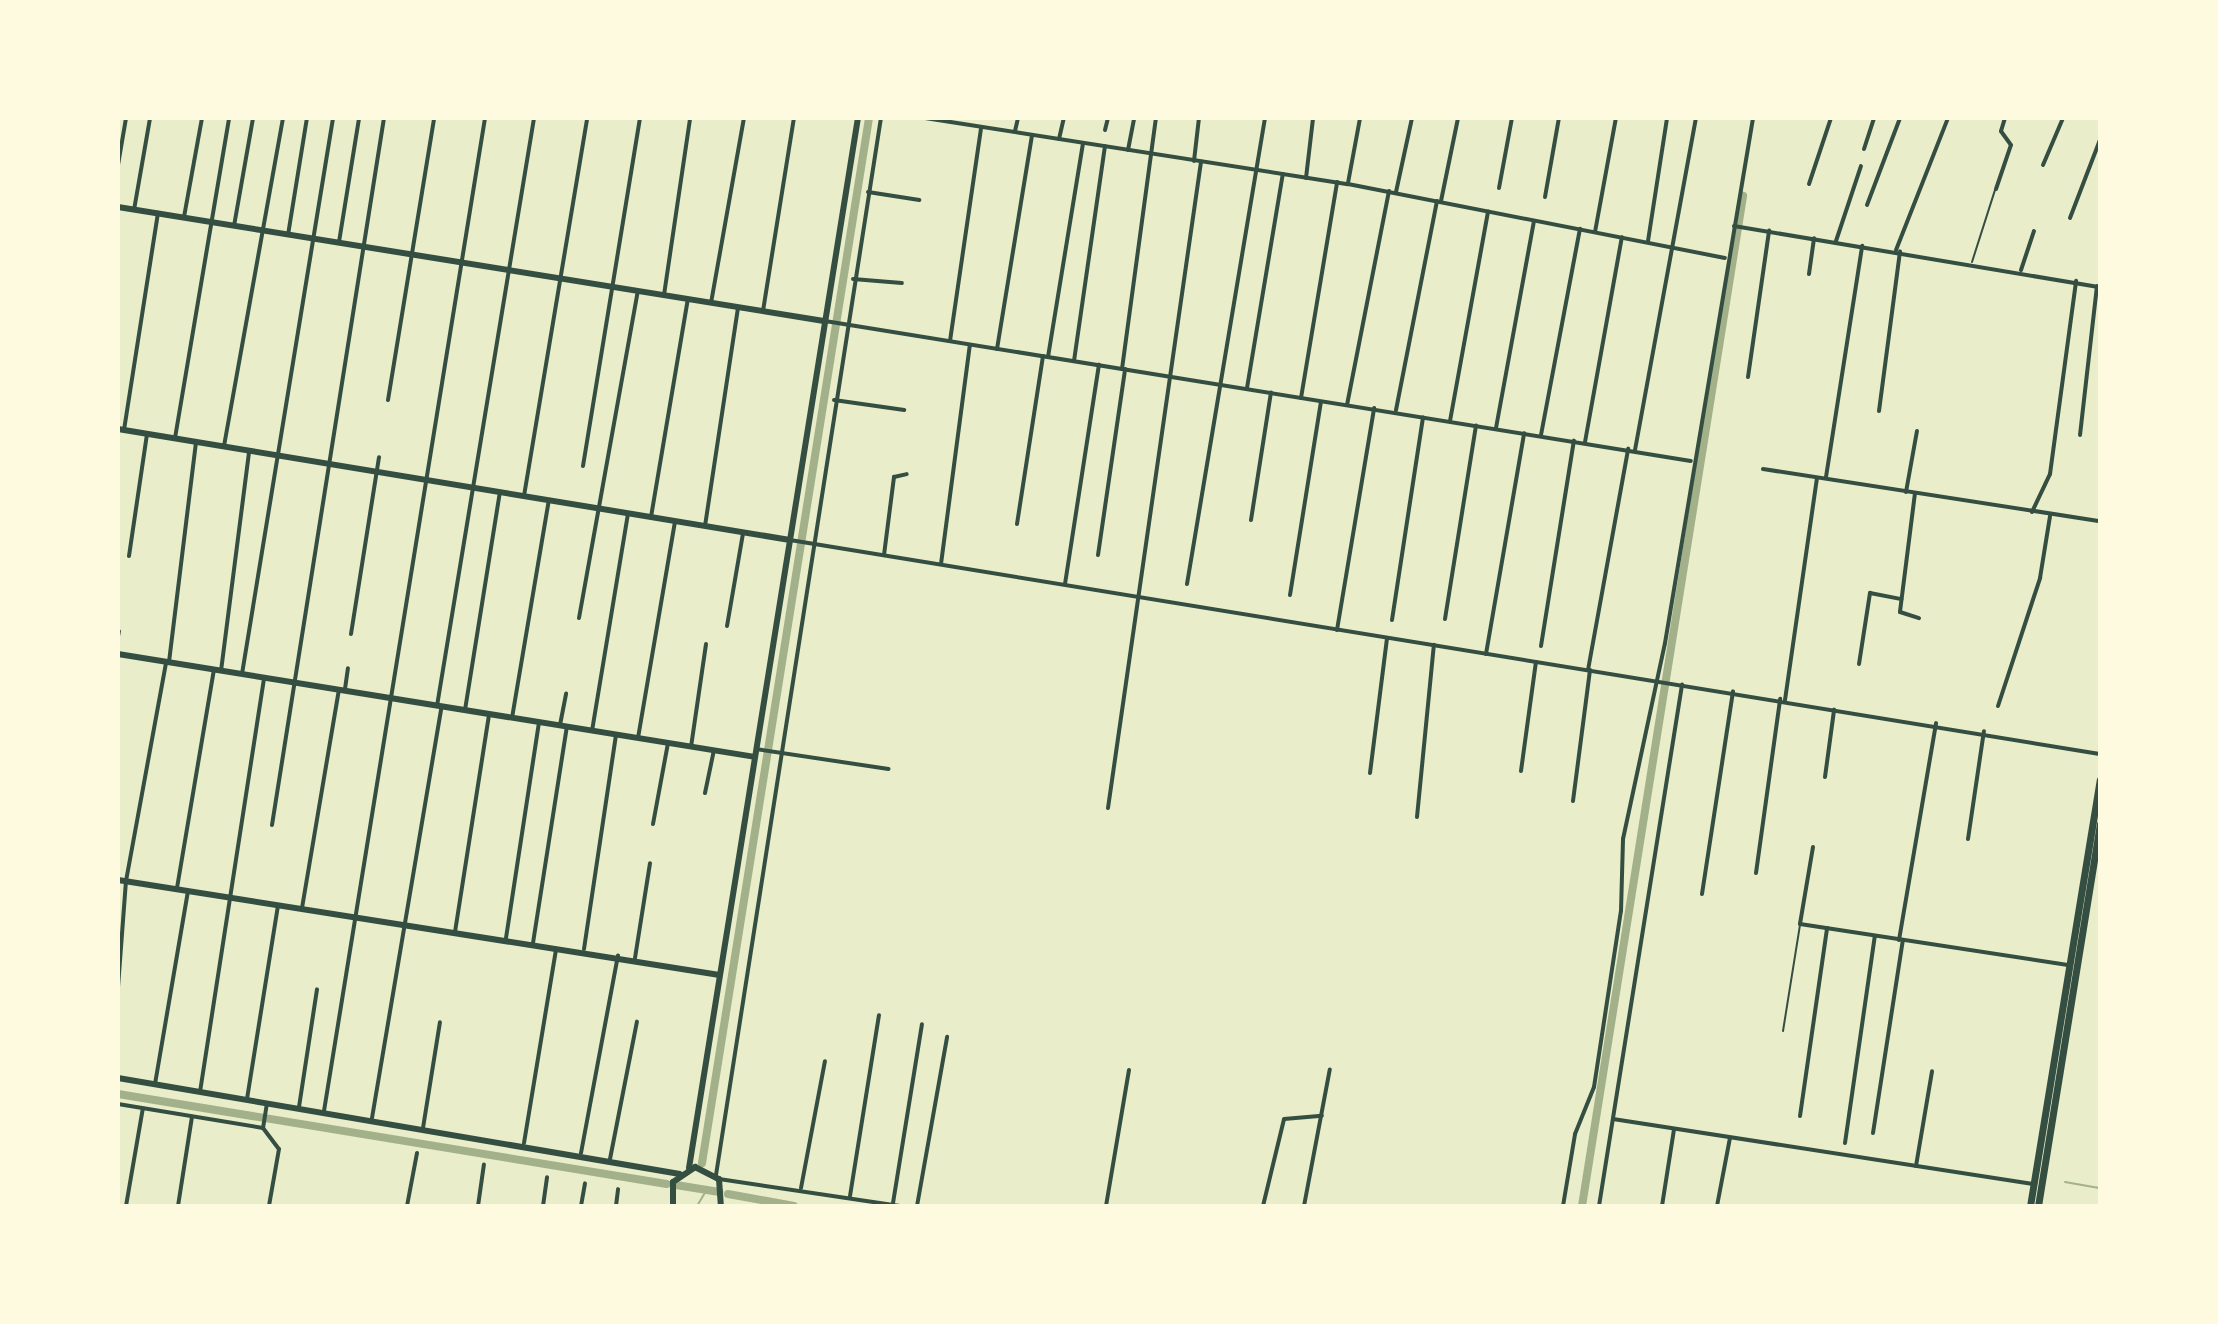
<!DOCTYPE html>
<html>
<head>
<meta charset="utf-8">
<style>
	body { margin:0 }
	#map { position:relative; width:2218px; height:1324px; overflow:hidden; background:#e9edc9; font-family:"DM Sans",sans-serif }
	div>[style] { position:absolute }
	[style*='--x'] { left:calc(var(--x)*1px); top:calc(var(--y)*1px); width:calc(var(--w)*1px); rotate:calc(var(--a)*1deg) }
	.stream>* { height:2px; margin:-1px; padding:0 1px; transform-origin:1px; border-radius:1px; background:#a3b18a }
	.canal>* { height:8px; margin:-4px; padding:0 4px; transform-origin:4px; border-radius:4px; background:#a3b18a }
	.service>* { height:2px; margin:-1px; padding:0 1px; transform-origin:1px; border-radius:1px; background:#344e41 }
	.minor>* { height:4px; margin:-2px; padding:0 2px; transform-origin:2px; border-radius:2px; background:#344e41 }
	.tertiary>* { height:6px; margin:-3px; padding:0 3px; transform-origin:3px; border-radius:3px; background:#344e41 }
	.primary>* { height:7px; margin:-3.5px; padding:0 3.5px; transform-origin:3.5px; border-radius:3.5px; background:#344e41 }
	span { translate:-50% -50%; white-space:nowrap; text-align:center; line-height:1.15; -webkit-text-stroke:6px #fefae0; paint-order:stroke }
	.frame { position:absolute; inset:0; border:120px solid #fefae0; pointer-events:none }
</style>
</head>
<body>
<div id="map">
	<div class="stream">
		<i style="--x:2065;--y:1182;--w:36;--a:10"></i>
		<i style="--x:697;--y:1206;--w:21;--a:-59"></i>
	</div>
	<div class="canal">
		<i style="--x:118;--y:1094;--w:556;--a:9.31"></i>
		<i style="--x:702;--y:1163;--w:1058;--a:-80.92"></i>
		<i style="--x:676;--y:1185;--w:44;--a:9.2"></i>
		<i style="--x:728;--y:1194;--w:67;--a:10.3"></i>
		<i style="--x:1582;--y:1206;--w:1023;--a:-80.94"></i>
	</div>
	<div class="service">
		<i style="--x:1972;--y:262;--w:76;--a:-72.3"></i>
		<i style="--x:1783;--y:1031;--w:107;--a:-80.9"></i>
	</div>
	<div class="minor">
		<i style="--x:925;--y:118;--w:428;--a:8.9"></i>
		<i style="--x:1348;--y:184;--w:384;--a:11.1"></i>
		<i style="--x:1105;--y:130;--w:12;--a:-76"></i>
		<i style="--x:1015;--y:131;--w:13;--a:-77"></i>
		<i style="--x:1059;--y:139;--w:22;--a:-77"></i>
		<i style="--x:1864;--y:149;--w:33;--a:-72"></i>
		<i style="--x:1128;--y:150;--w:33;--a:-79"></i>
		<i style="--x:1194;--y:161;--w:43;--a:-83.4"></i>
		<i style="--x:118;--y:165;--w:48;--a:-80.3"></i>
		<i style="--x:2043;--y:165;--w:51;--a:-66.9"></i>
		<i style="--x:1306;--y:178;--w:60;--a:-83.3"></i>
		<i style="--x:1348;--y:183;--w:66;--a:-79.5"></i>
		<i style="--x:1809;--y:184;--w:70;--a:-71.6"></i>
		<i style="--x:1499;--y:188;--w:71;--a:-79.5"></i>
		<i style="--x:1996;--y:189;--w:46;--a:-71.2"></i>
		<i style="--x:2011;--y:145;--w:17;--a:-126"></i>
		<i style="--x:2001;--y:131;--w:14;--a:-73"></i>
		<i style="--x:868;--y:192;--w:52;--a:8.9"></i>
		<i style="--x:1396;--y:192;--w:76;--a:-77.8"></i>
		<i style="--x:1545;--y:197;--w:80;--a:-80"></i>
		<i style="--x:1441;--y:201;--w:85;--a:-78.4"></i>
		<i style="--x:1867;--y:205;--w:93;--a:-69.2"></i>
		<i style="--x:134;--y:210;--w:93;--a:-80.1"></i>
		<i style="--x:184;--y:217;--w:101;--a:-79.7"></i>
		<i style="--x:2070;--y:218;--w:84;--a:-69"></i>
		<i style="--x:234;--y:226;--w:110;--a:-80"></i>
		<i style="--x:1734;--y:226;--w:371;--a:9.5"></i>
		<i style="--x:1595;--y:232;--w:116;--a:-79.6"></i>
		<i style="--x:288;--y:235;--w:119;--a:-80.8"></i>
		<i style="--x:1648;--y:241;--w:124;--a:-81.2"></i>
		<i style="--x:1836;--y:241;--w:79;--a:-71.6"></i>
		<i style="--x:339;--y:242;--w:126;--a:-80.8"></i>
		<i style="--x:1896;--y:250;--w:142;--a:-68.5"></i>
		<i style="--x:2021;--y:270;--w:41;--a:-71.6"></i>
		<i style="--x:1809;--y:274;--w:36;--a:-82"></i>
		<i style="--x:853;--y:279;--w:49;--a:4.7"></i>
		<i style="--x:664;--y:295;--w:179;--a:-81.6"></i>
		<i style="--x:711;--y:303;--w:188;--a:-79.9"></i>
		<i style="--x:763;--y:311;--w:195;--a:-80.9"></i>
		<i style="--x:825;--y:321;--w:877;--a:9.18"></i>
		<i style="--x:950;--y:341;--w:215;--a:-81.7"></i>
		<i style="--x:997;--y:349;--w:216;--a:-80.7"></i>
		<i style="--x:1048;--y:357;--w:216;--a:-80.7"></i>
		<i style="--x:1074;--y:361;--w:217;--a:-81.8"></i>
		<i style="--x:1122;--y:369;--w:253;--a:-82.3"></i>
		<i style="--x:1748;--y:377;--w:148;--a:-81.8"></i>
		<i style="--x:1247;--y:388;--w:217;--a:-80.5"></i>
		<i style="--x:1301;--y:398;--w:219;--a:-80.5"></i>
		<i style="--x:388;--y:400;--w:286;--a:-80.7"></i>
		<i style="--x:834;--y:400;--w:71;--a:8.1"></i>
		<i style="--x:1347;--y:405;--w:218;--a:-78.9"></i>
		<i style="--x:1396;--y:410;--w:213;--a:-78.9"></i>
		<i style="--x:1879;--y:411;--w:161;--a:-82.5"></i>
		<i style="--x:1450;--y:421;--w:213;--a:-79.7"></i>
		<i style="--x:1496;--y:428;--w:210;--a:-79.6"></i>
		<i style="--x:124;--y:430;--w:220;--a:-81.1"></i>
		<i style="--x:1541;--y:435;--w:210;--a:-79.3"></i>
		<i style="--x:2080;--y:435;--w:150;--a:-83.5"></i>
		<i style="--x:175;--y:438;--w:325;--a:-80.4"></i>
		<i style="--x:1585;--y:442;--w:208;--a:-79.8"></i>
		<i style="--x:224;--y:446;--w:333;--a:-79.8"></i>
		<i style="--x:1635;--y:450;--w:338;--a:-79.6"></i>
		<i style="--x:583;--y:466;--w:353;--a:-80.7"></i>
		<i style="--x:1763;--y:469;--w:341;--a:8.8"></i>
		<i style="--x:1826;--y:477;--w:234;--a:-81.1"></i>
		<i style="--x:1906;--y:492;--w:62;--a:-79.8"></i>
		<i style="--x:1915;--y:493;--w:120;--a:97.2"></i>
		<i style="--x:1900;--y:612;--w:20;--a:18"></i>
		<i style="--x:524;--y:496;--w:383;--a:-80.5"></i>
		<i style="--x:2032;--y:512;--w:42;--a:-64.7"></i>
		<i style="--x:2050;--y:474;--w:195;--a:-82.3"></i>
		<i style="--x:651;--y:517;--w:221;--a:-80.4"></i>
		<i style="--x:1251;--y:520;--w:129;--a:-81.1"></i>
		<i style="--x:1017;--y:524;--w:170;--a:-81.2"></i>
		<i style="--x:705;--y:526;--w:221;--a:-81.4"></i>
		<i style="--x:790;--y:540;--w:1327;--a:9.28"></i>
		<i style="--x:884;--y:555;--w:79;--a:-82.7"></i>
		<i style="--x:894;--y:477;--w:13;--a:-13"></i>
		<i style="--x:1098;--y:555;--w:188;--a:-81.7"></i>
		<i style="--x:129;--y:556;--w:123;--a:-81.6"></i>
		<i style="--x:941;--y:564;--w:221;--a:-82.5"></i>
		<i style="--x:1065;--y:584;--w:222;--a:-81.2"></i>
		<i style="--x:1187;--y:584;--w:472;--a:-80.5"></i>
		<i style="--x:1290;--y:595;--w:195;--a:-80.9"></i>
		<i style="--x:579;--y:618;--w:332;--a:-79.8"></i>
		<i style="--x:1445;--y:619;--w:196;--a:-80.9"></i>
		<i style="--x:1392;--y:620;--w:205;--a:-81.3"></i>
		<i style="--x:727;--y:626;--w:94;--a:-80.2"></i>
		<i style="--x:1337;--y:630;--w:225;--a:-80.5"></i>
		<i style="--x:351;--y:634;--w:179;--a:-81"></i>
		<i style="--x:118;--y:636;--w:5;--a:-79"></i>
		<i style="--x:1541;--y:646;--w:208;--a:-80.9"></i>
		<i style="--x:1486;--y:654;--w:224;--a:-80.2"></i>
		<i style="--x:169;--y:662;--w:222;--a:-83"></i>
		<i style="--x:1859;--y:664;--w:72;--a:-81.2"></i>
		<i style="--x:1870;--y:593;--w:32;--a:11"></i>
		<i style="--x:1588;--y:670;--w:225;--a:-79.7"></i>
		<i style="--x:221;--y:671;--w:222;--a:-82.7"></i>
		<i style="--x:242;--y:674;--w:563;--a:-80.7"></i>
		<i style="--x:345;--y:689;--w:21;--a:-82"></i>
		<i style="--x:1785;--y:700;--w:224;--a:-81.8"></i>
		<i style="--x:437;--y:706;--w:596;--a:-80.63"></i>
		<i style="--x:1998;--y:706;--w:135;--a:-71.8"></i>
		<i style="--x:2040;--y:578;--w:63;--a:-80.8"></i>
		<i style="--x:465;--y:710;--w:221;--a:-80.9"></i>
		<i style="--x:512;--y:718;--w:221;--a:-80.4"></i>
		<i style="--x:560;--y:725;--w:32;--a:-79"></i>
		<i style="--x:592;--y:731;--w:221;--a:-80.6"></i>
		<i style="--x:638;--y:738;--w:220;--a:-80.3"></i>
		<i style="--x:691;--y:747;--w:104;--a:-81.7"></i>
		<i style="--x:756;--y:749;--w:134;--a:8.6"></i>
		<i style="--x:1521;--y:771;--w:110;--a:-82.2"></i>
		<i style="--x:1370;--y:773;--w:136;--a:-82.8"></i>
		<i style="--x:1825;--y:777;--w:68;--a:-82.3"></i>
		<i style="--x:705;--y:793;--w:44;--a:-78.2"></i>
		<i style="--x:1573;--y:801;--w:132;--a:-82.6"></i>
		<i style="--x:1108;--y:808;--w:653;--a:-81.81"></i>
		<i style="--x:1417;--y:817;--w:173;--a:-84.4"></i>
		<i style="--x:653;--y:824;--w:82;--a:-79.5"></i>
		<i style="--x:272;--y:825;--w:716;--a:-81"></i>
		<i style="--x:1968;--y:839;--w:109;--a:-81.6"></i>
		<i style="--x:1813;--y:847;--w:78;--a:99.6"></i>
		<i style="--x:1800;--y:924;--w:271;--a:8.7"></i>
		<i style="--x:1756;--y:873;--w:176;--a:-82.1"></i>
		<i style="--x:177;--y:888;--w:221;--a:-80.4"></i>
		<i style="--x:1702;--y:894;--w:205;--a:-81.3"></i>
		<i style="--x:302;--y:908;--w:221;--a:-80.4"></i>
		<i style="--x:455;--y:932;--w:221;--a:-81.1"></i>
		<i style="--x:506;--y:938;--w:219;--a:-81.3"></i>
		<i style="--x:1899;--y:940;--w:220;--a:-80.3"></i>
		<i style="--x:533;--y:943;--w:219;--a:-81.1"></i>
		<i style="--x:584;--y:949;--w:216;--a:-81.5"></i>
		<i style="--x:635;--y:958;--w:96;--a:-81"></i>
		<i style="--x:118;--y:987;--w:106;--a:-85.7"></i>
		<i style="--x:126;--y:881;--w:223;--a:-79.6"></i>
		<i style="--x:155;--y:1084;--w:196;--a:-80.3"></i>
		<i style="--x:200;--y:1092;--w:419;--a:-81.2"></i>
		<i style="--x:247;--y:1099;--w:196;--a:-80.9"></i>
		<i style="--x:267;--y:1103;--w:25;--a:99"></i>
		<i style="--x:263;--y:1128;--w:26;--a:53"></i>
		<i style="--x:279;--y:1149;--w:58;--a:100"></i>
		<i style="--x:118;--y:1104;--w:147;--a:9.4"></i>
		<i style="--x:299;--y:1107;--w:119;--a:-81.3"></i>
		<i style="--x:324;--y:1111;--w:1006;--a:-80.79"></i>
		<i style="--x:1800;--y:1116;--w:190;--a:-81.8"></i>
		<i style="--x:372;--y:1118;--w:418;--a:-80.4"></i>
		<i style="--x:1613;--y:1119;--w:425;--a:8.8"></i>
		<i style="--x:423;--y:1128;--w:107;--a:-80.9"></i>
		<i style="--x:1873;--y:1133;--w:195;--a:-81.2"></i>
		<i style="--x:524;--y:1143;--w:197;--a:-80.6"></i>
		<i style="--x:1845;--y:1143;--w:209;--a:-81.8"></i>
		<i style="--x:581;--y:1153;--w:201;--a:-79.4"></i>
		<i style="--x:610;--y:1159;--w:140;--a:-78.9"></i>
		<i style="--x:1916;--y:1166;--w:96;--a:-80.4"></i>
		<i style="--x:716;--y:1175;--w:1070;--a:-81.13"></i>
		<i style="--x:719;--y:1179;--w:183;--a:8.5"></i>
		<i style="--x:801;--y:1188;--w:129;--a:-79.3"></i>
		<i style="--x:850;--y:1196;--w:183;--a:-80.9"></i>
		<i style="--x:893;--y:1203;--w:181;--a:-80.8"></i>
		<i style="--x:126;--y:1206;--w:99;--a:-80.2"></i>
		<i style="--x:178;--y:1206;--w:90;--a:-81.1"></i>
		<i style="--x:407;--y:1206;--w:54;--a:-79.3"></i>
		<i style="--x:478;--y:1206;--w:42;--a:-81.9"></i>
		<i style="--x:543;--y:1206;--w:29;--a:-82"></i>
		<i style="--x:581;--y:1206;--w:23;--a:-80"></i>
		<i style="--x:616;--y:1206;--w:17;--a:-83"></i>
		<i style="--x:917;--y:1206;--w:172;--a:-79.9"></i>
		<i style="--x:1106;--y:1206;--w:138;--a:-80.4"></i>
		<i style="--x:1263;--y:1206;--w:89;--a:-76.4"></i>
		<i style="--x:1284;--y:1119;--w:38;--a:-5"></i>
		<i style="--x:1304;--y:1206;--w:139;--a:-79.3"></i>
		<i style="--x:1563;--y:1206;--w:73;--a:-80.5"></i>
		<i style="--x:1575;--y:1134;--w:51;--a:-68"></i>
		<i style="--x:1594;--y:1087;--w:178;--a:-81.3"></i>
		<i style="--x:1621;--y:911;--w:72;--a:-88.4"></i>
		<i style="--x:1623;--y:839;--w:200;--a:-77.9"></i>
		<i style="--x:1665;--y:643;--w:532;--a:-80.48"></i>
		<i style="--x:1599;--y:1206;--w:528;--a:-80.95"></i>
		<i style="--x:1662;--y:1206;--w:78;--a:-81.1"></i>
		<i style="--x:1717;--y:1206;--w:69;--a:-79.2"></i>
	</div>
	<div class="tertiary">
		<i style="--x:118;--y:207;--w:715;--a:9.17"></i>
		<i style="--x:118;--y:429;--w:681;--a:9.38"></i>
		<i style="--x:118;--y:654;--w:645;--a:9.18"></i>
		<i style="--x:118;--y:880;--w:609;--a:8.97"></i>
		<i style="--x:118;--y:1078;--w:570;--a:9.69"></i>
		<i style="--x:689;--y:1168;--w:1064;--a:-80.86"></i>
		<i style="--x:673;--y:1206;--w:24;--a:-90"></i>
		<i style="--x:673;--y:1182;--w:27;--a:-34"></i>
		<i style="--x:695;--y:1167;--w:27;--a:27"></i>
		<i style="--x:719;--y:1179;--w:27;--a:86"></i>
	</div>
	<div class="primary">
		<i style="--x:2030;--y:1206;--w:432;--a:-80.7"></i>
		<i style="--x:2038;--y:1206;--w:387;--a:-80.8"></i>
	</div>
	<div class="frame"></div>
</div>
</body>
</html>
